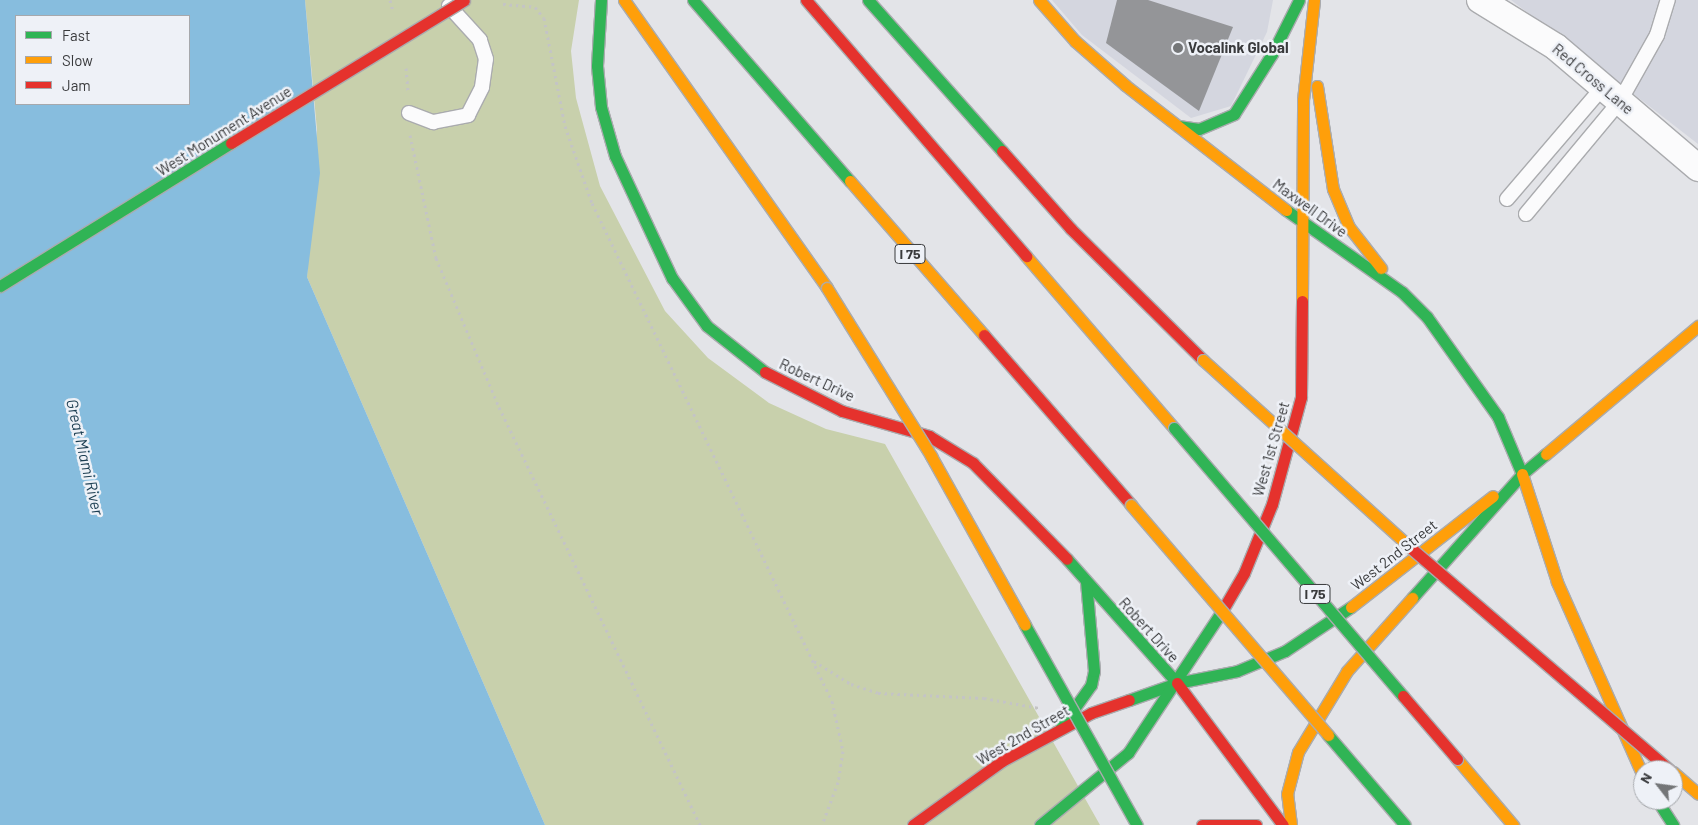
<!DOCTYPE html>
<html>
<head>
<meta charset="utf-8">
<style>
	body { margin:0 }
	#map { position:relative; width:1698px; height:825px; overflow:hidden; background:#e3e4e8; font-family:Barlow,sans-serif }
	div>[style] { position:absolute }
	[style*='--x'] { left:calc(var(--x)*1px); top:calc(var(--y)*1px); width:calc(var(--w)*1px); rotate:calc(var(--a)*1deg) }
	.built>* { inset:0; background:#d4d6df }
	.green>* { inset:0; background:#c8d0ac }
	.water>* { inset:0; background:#87bdde }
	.building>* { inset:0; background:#949598 }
	.path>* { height:3px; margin-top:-1.5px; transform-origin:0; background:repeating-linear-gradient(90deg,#c4c4c5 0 2.5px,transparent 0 6.5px) }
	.roads { filter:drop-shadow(1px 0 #aaabae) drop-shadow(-1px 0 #aaabae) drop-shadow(0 1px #aaabae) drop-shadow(0 -1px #aaabae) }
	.lane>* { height:14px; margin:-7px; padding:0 7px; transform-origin:7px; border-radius:7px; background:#fbfbfc }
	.street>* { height:26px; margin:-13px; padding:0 13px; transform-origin:13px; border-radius:13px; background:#fbfbfc }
	.fast>* { height:11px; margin:-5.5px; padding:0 5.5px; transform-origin:5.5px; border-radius:5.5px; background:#30b455 }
	.slow>* { height:11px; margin:-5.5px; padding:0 5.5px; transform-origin:5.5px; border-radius:5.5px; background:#ff9f0a }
	.jam>* { height:11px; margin:-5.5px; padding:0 5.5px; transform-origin:5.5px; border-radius:5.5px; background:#e5322d }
	.bridges { filter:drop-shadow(1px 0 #aaabae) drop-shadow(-1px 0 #aaabae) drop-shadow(0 1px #aaabae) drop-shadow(0 -1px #aaabae) }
	.fast-bridge>* { height:11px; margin:-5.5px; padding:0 5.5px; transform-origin:5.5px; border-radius:5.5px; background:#30b455 }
	.slow-bridge>* { height:11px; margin:-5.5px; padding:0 5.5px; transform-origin:5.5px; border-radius:5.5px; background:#ff9f0a }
	.jam-bridge>* { height:11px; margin:-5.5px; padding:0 5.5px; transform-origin:5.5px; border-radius:5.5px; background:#e5322d }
	.dots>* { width:14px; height:14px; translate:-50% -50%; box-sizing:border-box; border:2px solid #eef1f7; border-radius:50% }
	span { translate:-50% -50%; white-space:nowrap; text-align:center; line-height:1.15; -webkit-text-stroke:5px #eef1f7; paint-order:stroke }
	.shield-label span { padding:1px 4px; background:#eef1f7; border:1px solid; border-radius:4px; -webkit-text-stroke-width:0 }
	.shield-label { font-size:14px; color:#393a3c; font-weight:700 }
	.poi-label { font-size:15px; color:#393a3c; font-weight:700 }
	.left { translate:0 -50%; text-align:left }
	.street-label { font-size:15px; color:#393a3c }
	.water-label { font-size:16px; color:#1a3c50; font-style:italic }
	.legend { position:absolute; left:15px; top:15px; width:175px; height:90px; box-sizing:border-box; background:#eef1f7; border:1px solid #a6a8ac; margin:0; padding:6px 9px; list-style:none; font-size:15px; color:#393a3c }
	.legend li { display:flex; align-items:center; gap:10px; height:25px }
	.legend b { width:25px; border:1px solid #a6a8ac }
	.north { position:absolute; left:1633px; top:760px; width:50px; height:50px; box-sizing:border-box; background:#eef1f7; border:1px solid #a6a8ac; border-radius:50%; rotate:300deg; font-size:14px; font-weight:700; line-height:20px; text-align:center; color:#393a3c }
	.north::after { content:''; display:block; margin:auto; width:18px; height:22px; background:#747678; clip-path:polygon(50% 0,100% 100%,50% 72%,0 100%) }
</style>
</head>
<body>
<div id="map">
	<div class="built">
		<i style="clip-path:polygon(1052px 0,1273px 0,1267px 32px,1231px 106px,1191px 118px,1082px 35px)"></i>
		<i style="clip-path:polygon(1511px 0,1698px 0,1698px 144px,1595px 64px)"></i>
	</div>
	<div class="green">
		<i style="clip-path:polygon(305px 0,579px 0,571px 51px,576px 98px,600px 186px,665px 311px,708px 358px,769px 403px,826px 429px,885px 444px,1100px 825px,545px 825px,307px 277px,317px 130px)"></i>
	</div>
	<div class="water">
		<i style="clip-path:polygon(evenodd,0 0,305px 0,320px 173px,307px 277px,545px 825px,0 825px,0 0,16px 16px,189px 16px,189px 104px,16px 104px,16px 16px)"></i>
	</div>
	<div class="building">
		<i style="clip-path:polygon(1117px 0,1148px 0,1233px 27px,1199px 111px,1106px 43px)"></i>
	</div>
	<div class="path">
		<i style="--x:390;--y:0;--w:11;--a:75"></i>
		<i style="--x:503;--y:4;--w:32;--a:5"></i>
		<i style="--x:535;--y:7;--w:14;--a:51"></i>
		<i style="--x:544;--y:18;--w:110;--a:79"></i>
		<i style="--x:565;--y:126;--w:82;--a:70.7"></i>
		<i style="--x:592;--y:203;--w:553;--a:64.27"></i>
		<i style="--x:832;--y:701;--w:51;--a:77.6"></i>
		<i style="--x:843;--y:751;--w:31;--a:99"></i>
		<i style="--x:838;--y:782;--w:46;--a:110.4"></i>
		<i style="--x:406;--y:68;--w:24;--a:85"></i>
		<i style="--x:410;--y:135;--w:126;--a:78.1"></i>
		<i style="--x:436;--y:258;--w:162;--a:67.1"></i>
		<i style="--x:499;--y:407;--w:464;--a:64.3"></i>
		<i style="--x:814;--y:661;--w:44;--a:31.9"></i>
		<i style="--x:851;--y:684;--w:28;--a:18"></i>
		<i style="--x:878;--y:693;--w:106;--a:2.7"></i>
		<i style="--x:984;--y:698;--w:56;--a:10.3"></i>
	</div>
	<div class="roads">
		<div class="lane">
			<i style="--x:409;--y:113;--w:26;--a:21"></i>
			<i style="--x:433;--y:122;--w:36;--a:-11"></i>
			<i style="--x:468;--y:115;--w:31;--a:-63"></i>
			<i style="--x:482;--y:87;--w:28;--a:-82"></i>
			<i style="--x:486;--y:59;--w:20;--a:-108"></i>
			<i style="--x:480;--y:40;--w:46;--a:-132.4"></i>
			<i style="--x:1507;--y:199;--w:148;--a:-49.4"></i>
			<i style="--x:1526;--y:214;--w:147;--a:-50.2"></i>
			<i style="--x:1620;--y:101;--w:76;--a:-60.7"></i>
			<i style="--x:1657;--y:35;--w:37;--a:-73"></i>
		</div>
		<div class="street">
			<i style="--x:1480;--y:0;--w:89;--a:31.7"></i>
			<i style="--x:1556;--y:47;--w:187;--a:40.4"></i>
		</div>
		<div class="fast">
			<i style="--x:601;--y:0;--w:66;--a:93.5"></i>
			<i style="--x:597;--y:66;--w:41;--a:84.4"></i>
			<i style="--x:601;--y:107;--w:51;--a:74.1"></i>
			<i style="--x:615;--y:156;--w:135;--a:65"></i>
			<i style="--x:672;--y:278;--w:59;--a:53.9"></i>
			<i style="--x:707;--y:326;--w:74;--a:38.4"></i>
			<i style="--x:693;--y:0;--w:240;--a:49.1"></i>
			<i style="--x:868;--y:0;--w:202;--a:48.4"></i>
			<i style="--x:1178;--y:126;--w:21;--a:8"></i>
			<i style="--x:1199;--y:129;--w:38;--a:-23"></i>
			<i style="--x:1234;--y:114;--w:71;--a:-57.7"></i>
			<i style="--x:1272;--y:54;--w:60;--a:-63.4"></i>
			<i style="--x:1286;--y:210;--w:142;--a:35.3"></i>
			<i style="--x:1402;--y:292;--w:35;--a:45"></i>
			<i style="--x:1427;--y:317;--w:123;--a:54.6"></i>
			<i style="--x:1498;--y:417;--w:62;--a:67.2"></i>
			<i style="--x:1522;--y:474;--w:31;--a:-40"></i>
			<i style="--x:1067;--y:559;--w:166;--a:48.4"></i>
			<i style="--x:1412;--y:598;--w:166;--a:-48.4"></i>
			<i style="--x:1129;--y:700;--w:51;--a:-19.5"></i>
			<i style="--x:1177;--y:683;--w:61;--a:-11.3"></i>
			<i style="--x:1237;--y:671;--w:52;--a:-22.6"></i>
			<i style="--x:1285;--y:651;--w:79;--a:-33.7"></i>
			<i style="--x:1061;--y:727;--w:52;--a:-54.5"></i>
			<i style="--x:1091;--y:685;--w:14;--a:-78"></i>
			<i style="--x:1094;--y:671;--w:89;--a:-95.1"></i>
			<i style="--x:1657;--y:800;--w:30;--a:57"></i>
			<i style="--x:1040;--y:825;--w:114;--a:-39.3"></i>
			<i style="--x:1128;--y:753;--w:170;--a:-56.5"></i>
		</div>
		<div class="slow">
			<i style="--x:624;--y:0;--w:352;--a:54.8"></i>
			<i style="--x:1039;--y:0;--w:55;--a:48.7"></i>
			<i style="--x:1075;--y:41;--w:67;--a:41.3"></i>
			<i style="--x:1125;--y:85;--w:204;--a:37.8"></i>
			<i style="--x:1317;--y:86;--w:104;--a:81.2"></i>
			<i style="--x:1333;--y:189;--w:41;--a:67.2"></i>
			<i style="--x:1349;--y:227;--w:52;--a:52"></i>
			<i style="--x:850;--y:181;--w:204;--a:49"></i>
			<i style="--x:1026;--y:256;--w:227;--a:49.3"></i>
			<i style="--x:1302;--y:301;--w:201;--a:-89.7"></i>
			<i style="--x:1303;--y:100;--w:101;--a:-83.7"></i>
			<i style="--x:1546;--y:454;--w:199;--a:-40.1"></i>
			<i style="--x:1522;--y:474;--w:114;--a:72"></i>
			<i style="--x:1557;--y:582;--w:212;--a:66.1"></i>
			<i style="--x:1351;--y:607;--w:180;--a:-38"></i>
			<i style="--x:1457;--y:759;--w:87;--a:49.7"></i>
			<i style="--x:1673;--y:772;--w:33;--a:41"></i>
			<i style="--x:1291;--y:825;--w:31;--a:-97"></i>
			<i style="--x:1287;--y:794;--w:43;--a:-75.3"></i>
			<i style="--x:1298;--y:752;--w:95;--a:-58.8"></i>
			<i style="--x:1347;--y:671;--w:98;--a:-48.3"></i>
		</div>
		<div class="jam">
			<i style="--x:806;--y:0;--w:338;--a:49.3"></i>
			<i style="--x:1002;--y:151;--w:104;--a:48.5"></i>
			<i style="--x:1071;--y:229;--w:186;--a:44.8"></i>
			<i style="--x:984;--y:335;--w:225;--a:49.1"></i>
			<i style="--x:765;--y:372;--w:86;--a:26.9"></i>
			<i style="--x:842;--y:411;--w:91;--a:16"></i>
			<i style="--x:929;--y:436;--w:52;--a:31.5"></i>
			<i style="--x:973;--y:463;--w:134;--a:45.6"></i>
			<i style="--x:1222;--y:611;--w:44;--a:-59.9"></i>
			<i style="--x:1244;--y:573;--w:74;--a:-67.9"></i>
			<i style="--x:1272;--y:504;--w:111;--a:-74.8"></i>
			<i style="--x:1301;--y:397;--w:96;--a:-89.4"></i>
			<i style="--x:1177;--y:683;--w:177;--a:53.3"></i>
			<i style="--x:913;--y:825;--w:110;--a:-35.7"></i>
			<i style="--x:1002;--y:761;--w:101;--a:-28.3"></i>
			<i style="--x:1091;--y:713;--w:40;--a:-18.9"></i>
			<i style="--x:1202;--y:825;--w:54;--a:0"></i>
		</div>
	</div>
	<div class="bridges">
		<div class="fast-bridge">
			<i style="--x:0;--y:286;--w:272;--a:-31.8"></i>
			<i style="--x:1174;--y:428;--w:353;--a:49.5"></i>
			<i style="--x:1025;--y:625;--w:229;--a:60.8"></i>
			<i style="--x:1328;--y:735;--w:118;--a:49.5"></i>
		</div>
		<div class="slow-bridge">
			<i style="--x:827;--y:288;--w:198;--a:58.2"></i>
			<i style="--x:931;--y:456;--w:193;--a:60.9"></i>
			<i style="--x:1203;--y:360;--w:283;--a:42.1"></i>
			<i style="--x:1131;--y:505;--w:303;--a:49.4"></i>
		</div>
		<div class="jam-bridge">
			<i style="--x:231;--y:143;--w:273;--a:-31.5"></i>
			<i style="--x:1413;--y:550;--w:338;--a:40.6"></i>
			<i style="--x:1403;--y:696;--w:83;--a:49.4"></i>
		</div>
	</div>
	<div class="dots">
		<i style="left:1178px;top:48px;background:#747678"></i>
	</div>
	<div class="shield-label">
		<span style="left:910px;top:254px">I 75</span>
		<span style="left:1315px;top:594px">I 75</span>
	</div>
	<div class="poi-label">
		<span class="left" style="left:1188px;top:48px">Vocalink Global</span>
	</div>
	<div class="street-label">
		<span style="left:1593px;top:79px;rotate:40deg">Red Cross Lane</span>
		<span style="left:224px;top:131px;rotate:-32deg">West Monument Avenue</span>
		<span style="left:1310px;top:208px;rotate:36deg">Maxwell Drive</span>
		<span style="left:817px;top:380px;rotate:25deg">Robert Drive</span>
		<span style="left:1271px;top:449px;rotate:-74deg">West 1st Street</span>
		<span style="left:1394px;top:555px;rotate:-38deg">West 2nd Street</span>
		<span style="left:1149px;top:630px;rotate:48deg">Robert Drive</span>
		<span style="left:1023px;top:735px;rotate:-30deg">West 2nd Street</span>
	</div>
	<div class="water-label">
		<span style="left:85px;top:457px;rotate:77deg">Great Miami River</span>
	</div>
	<ul class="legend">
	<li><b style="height:6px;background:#30b455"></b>Fast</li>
	<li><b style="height:6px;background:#ff9f0a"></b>Slow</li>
	<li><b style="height:6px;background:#e5322d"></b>Jam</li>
	</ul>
	<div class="north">N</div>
</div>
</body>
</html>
